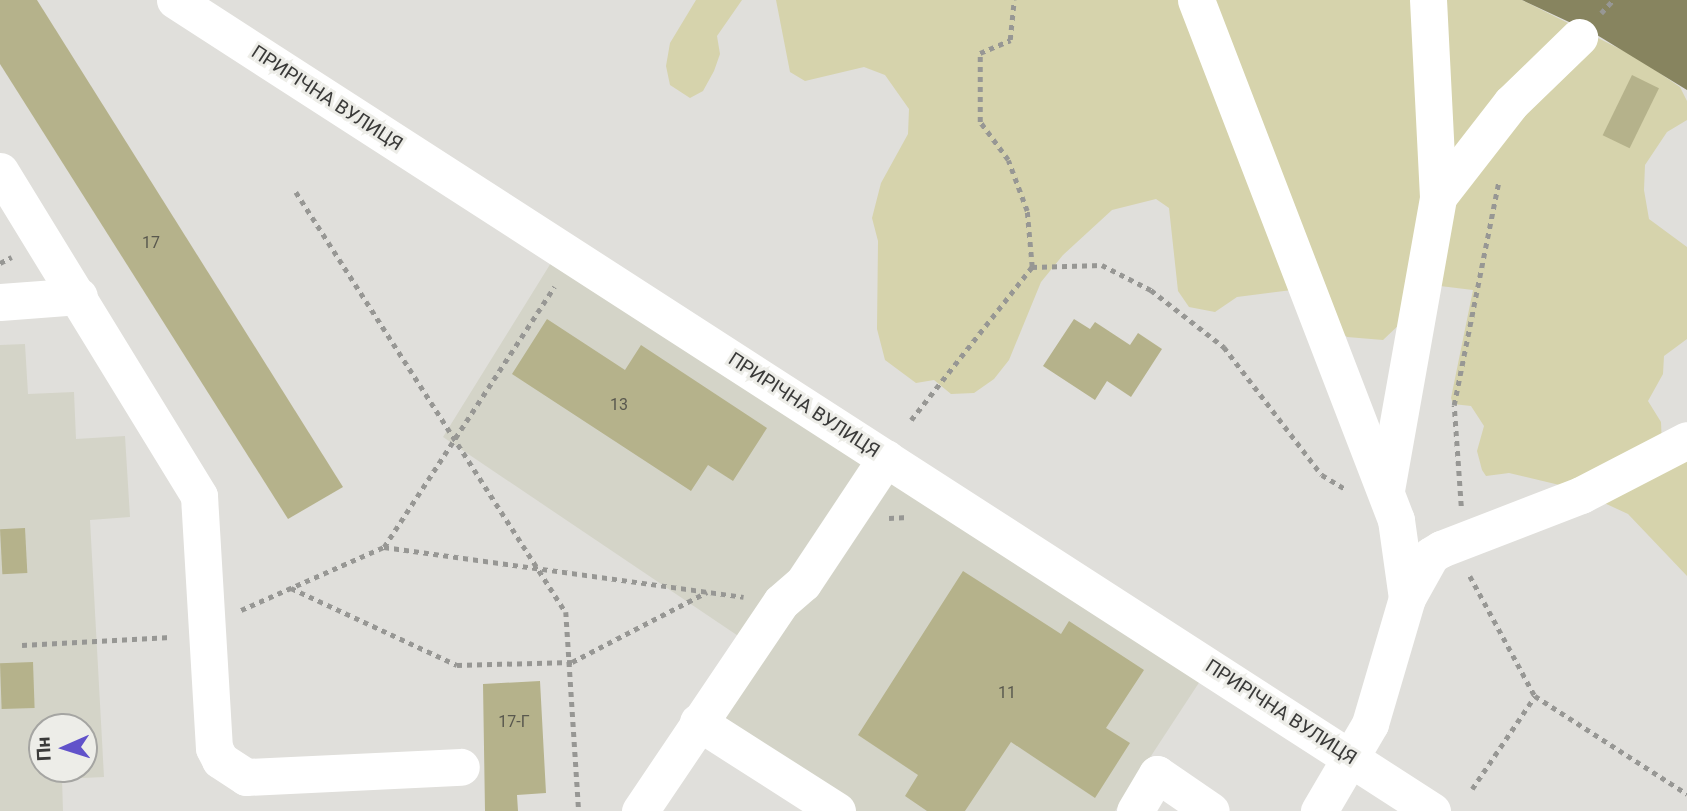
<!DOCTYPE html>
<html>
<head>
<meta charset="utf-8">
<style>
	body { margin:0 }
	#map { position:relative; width:1687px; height:811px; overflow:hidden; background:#e0dfdb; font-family:Roboto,sans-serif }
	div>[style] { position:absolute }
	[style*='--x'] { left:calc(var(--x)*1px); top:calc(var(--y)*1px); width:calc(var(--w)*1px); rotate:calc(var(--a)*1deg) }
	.built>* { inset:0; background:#d4d4c8 }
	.green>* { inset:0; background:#d6d3ac }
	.water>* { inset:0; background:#87845f }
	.building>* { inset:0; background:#b5b28b; transform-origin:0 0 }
	.path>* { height:4.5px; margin-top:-2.25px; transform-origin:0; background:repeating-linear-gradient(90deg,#979794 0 5px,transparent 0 10px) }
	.minor>* { height:37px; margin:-18.5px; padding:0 18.5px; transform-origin:18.5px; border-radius:18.5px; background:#fff }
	span { translate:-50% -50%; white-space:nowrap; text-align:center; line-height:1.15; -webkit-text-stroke:6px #edede8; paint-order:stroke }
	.number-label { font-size:16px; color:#59584e }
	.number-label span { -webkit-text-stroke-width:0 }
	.street-label { font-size:19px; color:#3a3a39 }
	.north { position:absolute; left:28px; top:713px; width:70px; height:70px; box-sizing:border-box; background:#edede8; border:2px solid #a5a5a2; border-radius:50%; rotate:267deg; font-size:19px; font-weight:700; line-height:28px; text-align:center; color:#3a3a39 }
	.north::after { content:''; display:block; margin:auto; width:24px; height:32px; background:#6152ca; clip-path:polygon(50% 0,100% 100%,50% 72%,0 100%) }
</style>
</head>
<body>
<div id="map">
	<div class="built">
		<i style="clip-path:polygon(554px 258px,1204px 675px,1115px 811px,806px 811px,703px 741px,759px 650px,443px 437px)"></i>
		<i style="clip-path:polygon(evenodd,25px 344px,28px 394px,74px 392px,76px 439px,125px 436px,130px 517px,90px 520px,104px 777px,62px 779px,63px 811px,0 811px,0 345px,25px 344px,42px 727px,84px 727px,84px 769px,42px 769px,42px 727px)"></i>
	</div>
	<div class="green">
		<i style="clip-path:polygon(696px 0,742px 0,717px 36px,720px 54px,714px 71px,703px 91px,690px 98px,670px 85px,666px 66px,670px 43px)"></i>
		<i style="clip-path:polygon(776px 0,1522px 0,1636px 57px,1680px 87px,1687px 101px,1687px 120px,1667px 132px,1645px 165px,1644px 190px,1649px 219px,1687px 247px,1687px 339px,1664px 356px,1663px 374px,1648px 401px,1661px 422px,1662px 447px,1687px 450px,1687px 576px,1628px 514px,1572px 488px,1509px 473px,1486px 476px,1482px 470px,1477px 451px,1484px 426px,1471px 406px,1453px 404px,1451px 398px,1473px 290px,1440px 286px,1383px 340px,1347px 337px,1292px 290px,1237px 297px,1215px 312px,1189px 307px,1178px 291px,1169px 208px,1156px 199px,1112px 210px,1063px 255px,1041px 282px,1009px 360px,994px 379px,974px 393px,951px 394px,934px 380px,916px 383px,885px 360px,877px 329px,878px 241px,872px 218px,881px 183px,908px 134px,909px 109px,885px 75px,864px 67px,805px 81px,790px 72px)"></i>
	</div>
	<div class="water">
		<i style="clip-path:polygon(1522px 0,1687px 0,1687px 90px,1597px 35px)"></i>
	</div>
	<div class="building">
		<i style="clip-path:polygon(0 0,37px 0,343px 487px,288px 519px,0 64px)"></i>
		<i style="left:1632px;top:75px;width:30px;height:67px;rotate:26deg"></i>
		<i style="clip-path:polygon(547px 319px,625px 370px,641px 345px,767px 428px,733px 481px,708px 465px,691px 491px,512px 374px)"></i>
		<i style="clip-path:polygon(1074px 319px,1090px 329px,1095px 322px,1130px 345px,1138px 333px,1162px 349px,1131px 397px,1107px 381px,1095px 400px,1043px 366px)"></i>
		<i style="left:25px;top:528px;width:45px;height:25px;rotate:87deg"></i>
		<i style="clip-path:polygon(963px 571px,1061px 634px,1069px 621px,1144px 670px,1106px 728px,1130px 743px,1095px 798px,1011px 742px,965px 811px,927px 811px,905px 796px,918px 775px,858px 735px)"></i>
		<i style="left:33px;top:662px;width:46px;height:33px;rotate:88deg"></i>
		<i style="clip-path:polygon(540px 681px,546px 793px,517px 795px,518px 811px,485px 811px,483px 684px)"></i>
	</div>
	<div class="path">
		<i style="--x:1601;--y:13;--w:18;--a:-47"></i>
		<i style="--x:296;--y:192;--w:499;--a:57.3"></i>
		<i style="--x:566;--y:612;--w:199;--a:86.3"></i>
		<i style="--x:0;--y:263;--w:13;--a:-27"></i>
		<i style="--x:1032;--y:267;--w:70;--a:-1.6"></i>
		<i style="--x:1102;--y:265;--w:55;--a:27"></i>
		<i style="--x:1151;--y:290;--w:93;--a:38"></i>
		<i style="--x:1224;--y:347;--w:161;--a:52.6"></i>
		<i style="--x:1322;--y:475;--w:27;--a:31"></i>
		<i style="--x:911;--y:420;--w:195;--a:-51.7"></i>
		<i style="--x:1032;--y:267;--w:56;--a:-95.1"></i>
		<i style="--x:1027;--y:211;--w:54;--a:-110.4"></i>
		<i style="--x:1008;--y:160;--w:47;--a:-126.4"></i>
		<i style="--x:980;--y:122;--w:69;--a:-90"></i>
		<i style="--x:980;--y:53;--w:33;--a:-23"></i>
		<i style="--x:1010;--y:40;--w:40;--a:-84.3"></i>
		<i style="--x:1461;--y:506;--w:101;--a:-94"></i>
		<i style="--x:1454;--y:405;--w:229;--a:-78.7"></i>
		<i style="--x:889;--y:518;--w:19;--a:-3"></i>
		<i style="--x:384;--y:547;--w:311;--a:-56.8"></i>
		<i style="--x:1470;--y:576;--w:136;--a:61.6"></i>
		<i style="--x:1535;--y:696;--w:181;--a:32.8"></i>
		<i style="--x:291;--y:588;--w:183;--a:24.9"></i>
		<i style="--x:457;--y:665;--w:115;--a:-1.5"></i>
		<i style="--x:572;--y:662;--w:152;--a:-27.4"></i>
		<i style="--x:241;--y:610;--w:156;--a:-23.8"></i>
		<i style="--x:384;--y:547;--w:363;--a:7.9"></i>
		<i style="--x:22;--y:645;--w:149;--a:-3.1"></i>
		<i style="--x:1472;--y:789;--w:112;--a:-55.9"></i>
	</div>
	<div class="minor">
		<i style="--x:175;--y:0;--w:1496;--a:32.83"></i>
		<i style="--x:1196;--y:0;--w:557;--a:68.96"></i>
		<i style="--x:1396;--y:520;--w:79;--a:82"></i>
		<i style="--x:1407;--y:598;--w:131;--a:106.4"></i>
		<i style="--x:1370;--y:724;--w:101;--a:120.4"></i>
		<i style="--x:0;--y:171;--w:381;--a:58.5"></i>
		<i style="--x:199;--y:496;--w:252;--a:86.6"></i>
		<i style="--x:214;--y:748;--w:13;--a:63"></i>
		<i style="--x:220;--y:760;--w:31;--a:33"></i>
		<i style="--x:246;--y:777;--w:215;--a:-2.7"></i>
		<i style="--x:1438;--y:197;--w:119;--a:-52.2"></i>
		<i style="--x:1511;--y:103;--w:95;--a:-44.1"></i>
		<i style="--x:0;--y:302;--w:79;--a:-4.3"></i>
		<i style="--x:1386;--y:490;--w:298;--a:-79.9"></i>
		<i style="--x:1438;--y:197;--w:197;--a:-92.9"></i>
		<i style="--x:1407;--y:598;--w:49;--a:-60.8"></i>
		<i style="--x:1431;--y:555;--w:12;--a:-31"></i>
		<i style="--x:1441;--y:549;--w:150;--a:-21.1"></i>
		<i style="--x:1581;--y:495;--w:119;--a:-27.4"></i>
		<i style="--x:698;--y:722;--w:165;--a:32.6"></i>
		<i style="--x:640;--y:811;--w:252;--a:-56"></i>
		<i style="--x:781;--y:602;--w:29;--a:-41"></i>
		<i style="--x:803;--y:583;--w:150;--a:-56.4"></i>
		<i style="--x:1135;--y:811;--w:43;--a:-59.3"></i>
		<i style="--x:1157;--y:774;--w:65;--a:34.4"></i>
	</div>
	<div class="number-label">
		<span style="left:151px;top:243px">17</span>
		<span style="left:619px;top:405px">13</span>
		<span style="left:1007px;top:693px">11</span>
		<span style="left:514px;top:722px">17-Г</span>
	</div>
	<div class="street-label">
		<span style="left:327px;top:98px;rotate:33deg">ПРИРІЧНА ВУЛИЦЯ</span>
		<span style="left:804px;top:405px;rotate:33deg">ПРИРІЧНА ВУЛИЦЯ</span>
		<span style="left:1281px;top:712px;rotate:33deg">ПРИРІЧНА ВУЛИЦЯ</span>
	</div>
	<div class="north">Пн</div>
</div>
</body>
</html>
